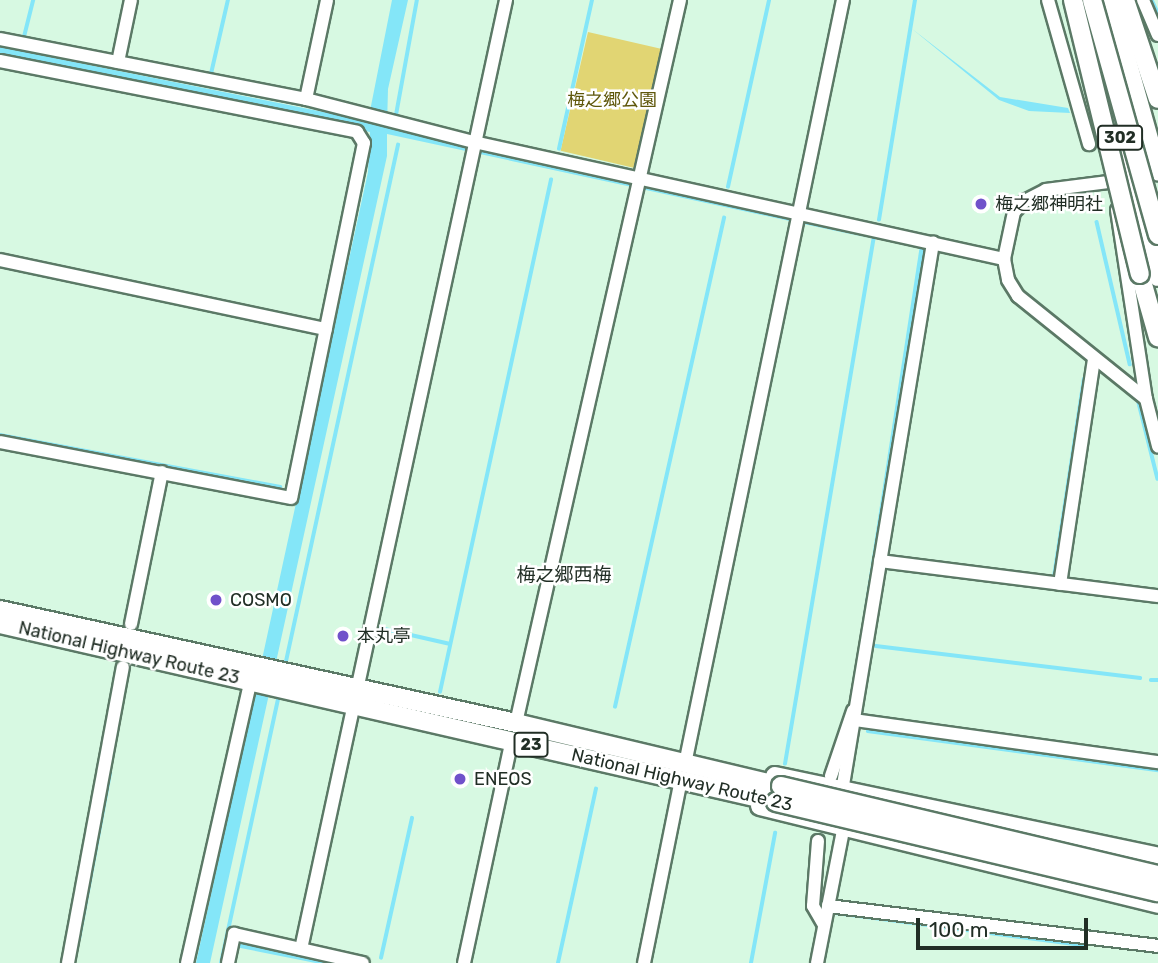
<!DOCTYPE html>
<html>
<head>
<meta charset="utf-8">
<style>
	body { margin:0 }
	#map { position:relative; width:1158px; height:963px; overflow:hidden; background:#d7f9e2; font-family:Rubik,"Noto Sans JP",sans-serif }
	div>[style] { position:absolute }
	[style*='--x'] { left:calc(var(--x)*1px); top:calc(var(--y)*1px); width:calc(var(--w)*1px); rotate:calc(var(--a)*1deg) }
	.green>* { inset:0; background:#e1d573; transform-origin:0 0 }
	.water>* { inset:0; background:#84e6f8 }
	.stream>* { height:3.5px; margin:-1.75px; padding:0 1.75px; transform-origin:1.75px; border-radius:1.75px; background:#84e6f8 }
	.roads { filter:drop-shadow(2px 0 #5b7966) drop-shadow(-2px 0 #5b7966) drop-shadow(0 2px #5b7966) drop-shadow(0 -2px #5b7966) }
	.minor>* { height:12px; margin:-6px; padding:0 6px; transform-origin:6px; border-radius:6px; background:#fff }
	.highway>* { height:18px; margin:-9px; padding:0 9px; transform-origin:9px; border-radius:9px; background:#fff }
	.bridges { filter:drop-shadow(2px 0 #5b7966) drop-shadow(-2px 0 #5b7966) drop-shadow(0 2px #5b7966) drop-shadow(0 -2px #5b7966) }
	.highway-bridge>* { height:18px; margin:-9px; padding:0 9px; transform-origin:9px; border-radius:9px; background:#fff }
	.dots>* { width:19px; height:19px; translate:-50% -50%; box-sizing:border-box; border:4px solid #fff; border-radius:50% }
	span { translate:-50% -50%; white-space:nowrap; text-align:center; line-height:1.15; -webkit-text-stroke:5px #fff; paint-order:stroke }
	.shield-label span { padding:2px 5px; background:#fff; border:2px solid; border-radius:5px; -webkit-text-stroke-width:0 }
	.shield-label { font-size:16px; color:#212e25; font-weight:700 }
	.park-label { font-size:18px; color:#5f570b }
	.poi-label { font-size:18px; color:#212e25 }
	.left { translate:0 -50%; text-align:left }
	.street-label { font-size:18px; color:#212e25 }
	.neighbourhood-label { font-size:19px; color:#212e25 }
	.scale { position:absolute; left:916px; top:918px; width:172px; height:32px; box-sizing:border-box; border:4px solid #212e25; border-top:0; padding-left:9px; font-size:21px; line-height:24px; white-space:nowrap; color:#212e25; -webkit-text-stroke:5px #fff; paint-order:stroke }
</style>
</head>
<body>
<div id="map">
	<div class="green">
		<i style="left:588px;top:32px;width:77px;height:122px;rotate:13deg"></i>
	</div>
	<div class="water">
		<i style="clip-path:polygon(392px 0,408px 0,388px 89px,387px 126px,873px 239px,387px 134px,387px 156px,210px 963px,196px 963px,368px 172px,370px 132px,0 54px,0 47px,368px 121px)"></i>
		<i style="clip-path:polygon(911px 28px,1000px 97px,1068px 108px,1070px 113px,1029px 111px,999px 100px)"></i>
		<i style="clip-path:polygon(920px 245px,926px 247px,856px 688px,852px 688px)"></i>
	</div>
	<div class="stream">
		<i style="--x:1152;--y:0;--w:14;--a:65"></i>
		<i style="--x:24;--y:37;--w:38;--a:-76"></i>
		<i style="--x:211;--y:74;--w:76;--a:-77.1"></i>
		<i style="--x:396;--y:115;--w:117;--a:-79.7"></i>
		<i style="--x:559;--y:149;--w:153;--a:-77.5"></i>
		<i style="--x:728;--y:187;--w:191;--a:-77.6"></i>
		<i style="--x:879;--y:220;--w:223;--a:-80.7"></i>
		<i style="--x:1097;--y:222;--w:146;--a:76.9"></i>
		<i style="--x:1139;--y:403;--w:78;--a:76"></i>
		<i style="--x:0;--y:435;--w:285;--a:10.5"></i>
		<i style="--x:1054;--y:577;--w:200;--a:-81.4"></i>
		<i style="--x:376;--y:627;--w:76;--a:12.9"></i>
		<i style="--x:876;--y:646;--w:266;--a:6.9"></i>
		<i style="--x:285;--y:666;--w:533;--a:-77.76"></i>
		<i style="--x:1151;--y:680;--w:7;--a:0"></i>
		<i style="--x:440;--y:692;--w:524;--a:-77.77"></i>
		<i style="--x:615;--y:707;--w:501;--a:-77.43"></i>
		<i style="--x:868;--y:731;--w:293;--a:7.7"></i>
		<i style="--x:785;--y:764;--w:535;--a:-80.43"></i>
		<i style="--x:836;--y:913;--w:250;--a:7.4"></i>
		<i style="--x:79;--y:939;--w:169;--a:-79.4"></i>
		<i style="--x:236;--y:945;--w:92;--a:11.3"></i>
		<i style="--x:381;--y:958;--w:143;--a:-77.5"></i>
		<i style="--x:221;--y:963;--w:274;--a:-77.8"></i>
		<i style="--x:558;--y:963;--w:178;--a:-77.7"></i>
		<i style="--x:751;--y:963;--w:132;--a:-79.5"></i>
	</div>
	<div class="roads">
		<div class="minor">
			<i style="--x:1048;--y:0;--w:150;--a:74.1"></i>
			<i style="--x:1143;--y:0;--w:38;--a:67"></i>
			<i style="--x:0;--y:39;--w:312;--a:11.1"></i>
			<i style="--x:306;--y:99;--w:173;--a:14.4"></i>
			<i style="--x:474;--y:142;--w:543;--a:12.45"></i>
			<i style="--x:0;--y:61;--w:364;--a:11.2"></i>
			<i style="--x:357;--y:132;--w:13;--a:58"></i>
			<i style="--x:364;--y:143;--w:362;--a:101.6"></i>
			<i style="--x:291;--y:498;--w:296;--a:-169.1"></i>
			<i style="--x:118;--y:62;--w:63;--a:-78.2"></i>
			<i style="--x:306;--y:99;--w:101;--a:-78"></i>
			<i style="--x:1124;--y:180;--w:79;--a:172.7"></i>
			<i style="--x:1046;--y:190;--w:22;--a:153"></i>
			<i style="--x:1026;--y:200;--w:17;--a:135"></i>
			<i style="--x:1014;--y:212;--w:48;--a:102"></i>
			<i style="--x:1004;--y:259;--w:21;--a:79"></i>
			<i style="--x:1008;--y:280;--w:19;--a:58"></i>
			<i style="--x:1018;--y:296;--w:164;--a:38.8"></i>
			<i style="--x:1117;--y:210;--w:191;--a:81.3"></i>
			<i style="--x:1146;--y:399;--w:49;--a:75.7"></i>
			<i style="--x:0;--y:260;--w:333;--a:12"></i>
			<i style="--x:880;--y:561;--w:280;--a:7.2"></i>
			<i style="--x:1060;--y:584;--w:228;--a:-81.4"></i>
			<i style="--x:131;--y:624;--w:155;--a:-78.5"></i>
			<i style="--x:854;--y:720;--w:307;--a:7.9"></i>
			<i style="--x:516;--y:723;--w:741;--a:-77.22"></i>
			<i style="--x:685;--y:764;--w:780;--a:-78.32"></i>
			<i style="--x:831;--y:776;--w:69;--a:-71.3"></i>
			<i style="--x:842;--y:791;--w:556;--a:-80.57"></i>
			<i style="--x:818;--y:841;--w:65;--a:94.4"></i>
			<i style="--x:813;--y:906;--w:20;--a:60"></i>
			<i style="--x:828;--y:906;--w:332;--a:6.9"></i>
			<i style="--x:301;--y:949;--w:971;--a:-77.81"></i>
			<i style="--x:68;--y:963;--w:301;--a:-79.5"></i>
			<i style="--x:187;--y:963;--w:290;--a:-77.3"></i>
			<i style="--x:228;--y:963;--w:30;--a:-78"></i>
			<i style="--x:234;--y:934;--w:132;--a:12.7"></i>
			<i style="--x:464;--y:963;--w:228;--a:-77.9"></i>
			<i style="--x:644;--y:963;--w:188;--a:-78.6"></i>
			<i style="--x:817;--y:963;--w:136;--a:-78.9"></i>
		</div>
		<div class="highway">
			<i style="--x:1082;--y:0;--w:287;--a:74.7"></i>
			<i style="--x:1110;--y:0;--w:178;--a:74.3"></i>
			<i style="--x:1125;--y:0;--w:104;--a:71.6"></i>
			<i style="--x:1140;--y:274;--w:66;--a:74.1"></i>
			<i style="--x:0;--y:610;--w:528;--a:12.35"></i>
			<i style="--x:516;--y:723;--w:272;--a:13.4"></i>
			<i style="--x:0;--y:624;--w:796;--a:12.92"></i>
			<i style="--x:775;--y:776;--w:391;--a:11.9"></i>
			<i style="--x:760;--y:806;--w:410;--a:13.8"></i>
		</div>
	</div>
	<div class="bridges">
		<div class="highway-bridge">
			<i style="--x:1073;--y:0;--w:282;--a:76.3"></i>
			<i style="--x:1092;--y:0;--w:244;--a:74.3"></i>
			<i style="--x:781;--y:786;--w:387;--a:13.3"></i>
			<i style="--x:776;--y:802;--w:392;--a:13.3"></i>
		</div>
	</div>
	<div class="dots">
		<i style="left:981px;top:204px;background:#7051ca"></i>
		<i style="left:216px;top:600px;background:#7051ca"></i>
		<i style="left:343px;top:636px;background:#7051ca"></i>
		<i style="left:460px;top:779px;background:#7051ca"></i>
	</div>
	<div class="shield-label">
		<span style="left:1120px;top:138px">302</span>
		<span style="left:531px;top:745px">23</span>
	</div>
	<div class="park-label">
		<span style="left:612px;top:100px">梅之郷公園</span>
	</div>
	<div class="poi-label">
		<span class="left" style="left:995px;top:204px">梅之郷神明社</span>
		<span class="left" style="left:230px;top:600px">COSMO</span>
		<span class="left" style="left:357px;top:636px">本丸亭</span>
		<span class="left" style="left:474px;top:779px">ENEOS</span>
	</div>
	<div class="street-label">
		<span style="left:129px;top:653px;rotate:13deg">National Highway Route 23</span>
		<span style="left:682px;top:780px;rotate:13deg">National Highway Route 23</span>
	</div>
	<div class="neighbourhood-label">
		<span style="left:564px;top:575px">梅之郷西梅</span>
	</div>
	<div class="scale">100 m</div>
</div>
</body>
</html>
